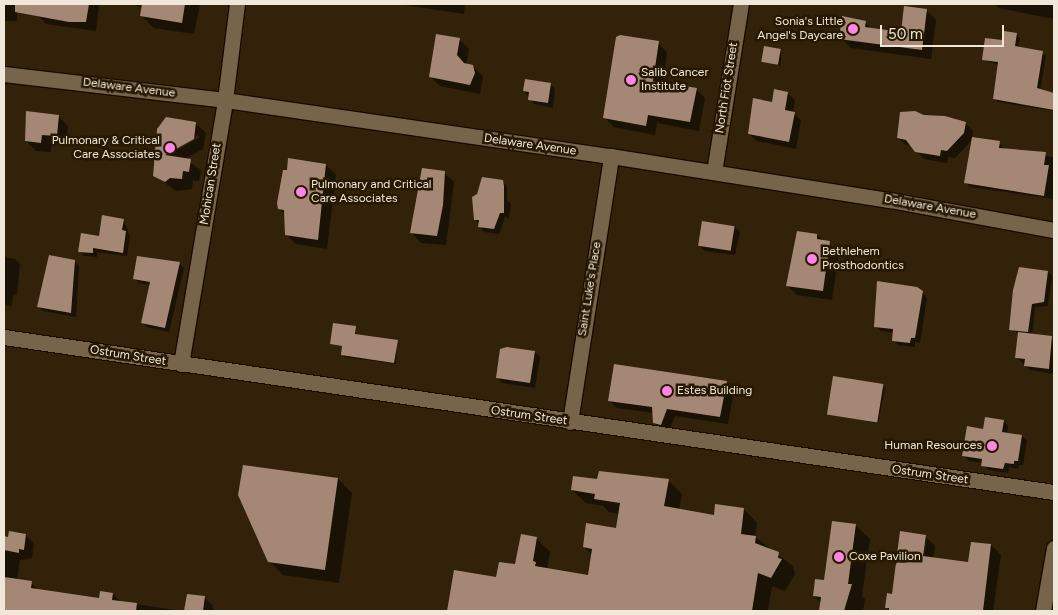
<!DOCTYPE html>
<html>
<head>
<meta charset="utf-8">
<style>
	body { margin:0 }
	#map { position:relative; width:1058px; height:615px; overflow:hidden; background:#312209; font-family:Figtree,sans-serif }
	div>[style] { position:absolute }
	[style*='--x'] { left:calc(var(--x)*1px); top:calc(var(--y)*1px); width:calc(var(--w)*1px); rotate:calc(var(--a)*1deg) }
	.shadow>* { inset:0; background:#0007; transform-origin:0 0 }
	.building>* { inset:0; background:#a48875; transform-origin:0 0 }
	.roads { filter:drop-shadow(1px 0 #190b00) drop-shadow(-1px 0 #190b00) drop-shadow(0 1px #190b00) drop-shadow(0 -1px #190b00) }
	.minor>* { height:15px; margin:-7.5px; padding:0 7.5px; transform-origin:7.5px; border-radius:7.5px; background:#76654b }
	.secondary>* { height:15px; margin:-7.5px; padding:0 7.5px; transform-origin:7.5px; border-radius:7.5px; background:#76654b }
	.dots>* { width:14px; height:14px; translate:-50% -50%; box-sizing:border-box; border:2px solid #271901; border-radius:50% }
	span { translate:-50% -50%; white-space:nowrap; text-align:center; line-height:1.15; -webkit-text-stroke:5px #271901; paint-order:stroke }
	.poi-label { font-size:12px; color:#f1e7d9 }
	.right { translate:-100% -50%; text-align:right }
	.left { translate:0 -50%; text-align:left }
	.street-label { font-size:12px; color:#f1e7d9 }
	.frame { position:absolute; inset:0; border:5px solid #f1e7d9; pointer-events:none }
	.scale { position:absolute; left:880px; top:25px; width:124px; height:22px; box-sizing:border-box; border:2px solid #f1e7d9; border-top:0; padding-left:6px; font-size:15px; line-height:18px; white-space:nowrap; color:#f1e7d9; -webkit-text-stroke:4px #271901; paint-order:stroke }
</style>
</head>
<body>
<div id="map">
	<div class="shadow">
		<i style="left:4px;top:4px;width:13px;height:17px"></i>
		<i style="clip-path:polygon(38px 4px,99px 4px,96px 31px,46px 24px,36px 14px)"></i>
		<i style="clip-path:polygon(134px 4px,200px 4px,194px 34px,154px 28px,142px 16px,143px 9px)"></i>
		<i style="clip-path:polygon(398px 4px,465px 4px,464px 14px)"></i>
		<i style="clip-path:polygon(995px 4px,1054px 4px,1054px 19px,999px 8px)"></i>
		<i style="clip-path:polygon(927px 11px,936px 20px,931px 59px,851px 48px,841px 38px,865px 22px,872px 29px,902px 33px)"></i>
		<i style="clip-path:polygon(1017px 35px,1020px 38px,1018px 47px,1046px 55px,1040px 92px,1054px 94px,1054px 111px,998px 102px,994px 99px,999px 65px,983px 60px)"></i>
		<i style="clip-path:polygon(459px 39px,469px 49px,466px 65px,472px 66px,483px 76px,480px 94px,440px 86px,430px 76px)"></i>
		<i style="clip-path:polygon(658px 43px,667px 52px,663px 84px,696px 89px,705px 98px,699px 131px,657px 123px,655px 135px,614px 127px,605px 118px)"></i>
		<i style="clip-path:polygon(781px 50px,781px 66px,763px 61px)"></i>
		<i style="clip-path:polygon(550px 84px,555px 89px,553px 108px,534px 104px,524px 91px)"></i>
		<i style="clip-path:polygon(787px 93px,795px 100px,793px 113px,801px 120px,796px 149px,757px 141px,749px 134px,773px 103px)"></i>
		<i style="clip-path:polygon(901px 113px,922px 113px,926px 117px,965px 123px,973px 131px,972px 138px,999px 142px,1004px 150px,1054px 157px,1054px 199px,970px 187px,965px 182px,973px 139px,955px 158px,948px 157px,947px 163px,924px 159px,912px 146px,906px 145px,898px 138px)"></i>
		<i style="clip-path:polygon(58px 116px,68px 126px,66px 145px,51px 144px,51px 152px,36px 151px,26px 141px)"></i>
		<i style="clip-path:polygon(evenodd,196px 124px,206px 133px,203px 149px,185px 159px,201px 170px,199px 181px,193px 180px,192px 189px,176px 191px,154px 175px,158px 130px,196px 124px,198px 135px,200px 137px,165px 157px,165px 154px,198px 135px)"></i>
		<i style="clip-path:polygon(326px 165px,336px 175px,327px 249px,296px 244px,286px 234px,286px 215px,279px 208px)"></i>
		<i style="clip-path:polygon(444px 173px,454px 182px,446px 245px,421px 243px,412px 233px)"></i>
		<i style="clip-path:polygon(502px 181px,507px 186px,507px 200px,511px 204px,509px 218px,505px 217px,499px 234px,484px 232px,475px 219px)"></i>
		<i style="clip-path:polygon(123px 220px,130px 236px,127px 256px,97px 252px,97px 257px,84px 256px,80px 252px)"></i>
		<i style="clip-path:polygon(703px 222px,735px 227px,740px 232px,735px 255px,705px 251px,700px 246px)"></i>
		<i style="clip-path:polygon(817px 235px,839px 252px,832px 300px,797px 295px,787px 285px)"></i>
		<i style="clip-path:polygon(4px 257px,15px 259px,20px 264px,17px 295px,13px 294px,12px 306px,4px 305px)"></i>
		<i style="clip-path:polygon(74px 261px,79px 266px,76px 317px,43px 311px,39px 307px)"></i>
		<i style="clip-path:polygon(179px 263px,184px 268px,169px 332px,147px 327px,143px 323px,151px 285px,139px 283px,134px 278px)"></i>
		<i style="clip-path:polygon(1020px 268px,1048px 272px,1052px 276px,1048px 306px,1035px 307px,1032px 335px,1054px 340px,1054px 374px,1030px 370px,1016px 357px,1019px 334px,1010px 329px)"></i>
		<i style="clip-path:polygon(922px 292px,927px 298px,920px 343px,915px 342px,915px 347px,898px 345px,893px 340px,894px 333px,881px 331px,876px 326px)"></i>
		<i style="clip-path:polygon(355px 327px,357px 336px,397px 341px,396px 364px,344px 357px,343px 347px,331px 344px)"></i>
		<i style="clip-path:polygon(535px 352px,540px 357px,535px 388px,502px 383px,497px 378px)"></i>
		<i style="left:834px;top:378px;width:52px;height:36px;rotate:11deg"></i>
		<i style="clip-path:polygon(726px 382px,734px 390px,728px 424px,675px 416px,669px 431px,662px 430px,654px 423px,654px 413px,617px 408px,609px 400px)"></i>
		<i style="clip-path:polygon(1004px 421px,1008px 426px,1007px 434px,1022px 436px,1027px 441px,1023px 465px,1019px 465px,1018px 469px,1009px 467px,1008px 473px,988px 470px,983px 463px,969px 461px,964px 456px,984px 430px)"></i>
		<i style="clip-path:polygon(338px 479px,352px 493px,339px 583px,283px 575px,269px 561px)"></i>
		<i style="clip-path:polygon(668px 480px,682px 494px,679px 510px,715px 516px,744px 509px,757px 523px,755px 537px,793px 566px,795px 574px,785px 591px,772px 586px,768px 611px,448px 611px,455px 572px,498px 578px,516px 566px,536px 538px,550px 552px,547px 570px,589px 577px,592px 555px,584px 547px,617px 529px,619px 514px,609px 512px,603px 506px,586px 503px,572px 490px,598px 481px)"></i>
		<i style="clip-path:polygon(833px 522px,856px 526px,870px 539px,862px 596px,865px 599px,863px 611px,820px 611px,821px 603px,814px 596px,825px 582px)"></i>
		<i style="clip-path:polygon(25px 535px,34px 543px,32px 558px,20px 560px,17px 580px,31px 583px,39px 590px,100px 599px,113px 594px,121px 602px,182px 611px,4px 611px,4px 537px)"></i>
		<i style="clip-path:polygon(evenodd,925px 536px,935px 546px,933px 559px,969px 564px,991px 545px,1001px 555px,993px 611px,890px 611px,887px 607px,925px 536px,923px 543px,926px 543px,923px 563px,921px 562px,923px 543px)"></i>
		<i style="clip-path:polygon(188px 595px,205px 598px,213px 606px,213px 611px,186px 611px)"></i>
	</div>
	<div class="building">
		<i style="clip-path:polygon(15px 4px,89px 4px,86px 22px,69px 22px,15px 12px)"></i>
		<i style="clip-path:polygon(142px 4px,185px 4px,182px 23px,140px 16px)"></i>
		<i style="clip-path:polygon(904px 6px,927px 9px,922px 50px,839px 39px,842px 16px,866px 21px,865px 27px,901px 32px)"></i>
		<i style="clip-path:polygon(1004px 31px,1017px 33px,1015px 46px,1043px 51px,1037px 88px,1054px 93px,1054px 110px,993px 99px,998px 62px,982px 60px,985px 38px,1002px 40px)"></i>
		<i style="clip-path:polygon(436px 34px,460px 38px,457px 55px,464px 63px,473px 65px,475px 73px,470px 85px,429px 77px)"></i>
		<i style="clip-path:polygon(620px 35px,659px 41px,653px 81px,697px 88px,690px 122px,648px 115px,646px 126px,603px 118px,616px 37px)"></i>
		<i style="left:764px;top:46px;width:17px;height:16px;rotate:10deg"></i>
		<i style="clip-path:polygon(525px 79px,551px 83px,548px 103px,528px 100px,529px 92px,523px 91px)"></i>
		<i style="clip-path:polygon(774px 89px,788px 92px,785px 110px,795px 112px,789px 142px,748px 134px,753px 98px,772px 102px)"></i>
		<i style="clip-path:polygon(26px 111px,59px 115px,57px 136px,42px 135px,41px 143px,25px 141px)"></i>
		<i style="clip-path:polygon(915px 111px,924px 115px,945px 116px,966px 122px,964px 133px,947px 151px,941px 150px,940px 156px,915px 152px,906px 140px,897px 138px,900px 112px)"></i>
		<i style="clip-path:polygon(166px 117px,196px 122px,194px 139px,165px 155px,191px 159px,189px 172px,183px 171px,182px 179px,170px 178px,165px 182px,153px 176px,157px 129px)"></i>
		<i style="clip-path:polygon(972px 137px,1000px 141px,999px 148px,1046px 152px,1044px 165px,1049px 165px,1044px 196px,964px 183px)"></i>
		<i style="clip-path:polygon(288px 158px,326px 164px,318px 240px,285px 235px,284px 210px,278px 209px,277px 203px,283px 170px,287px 170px)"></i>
		<i style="clip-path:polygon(422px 168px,445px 171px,443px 205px,437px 236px,410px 233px)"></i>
		<i style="clip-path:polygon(482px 177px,503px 180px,504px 186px,504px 213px,500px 213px,494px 229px,478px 227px,479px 220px,474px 220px,472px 197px,477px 194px)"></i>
		<i style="clip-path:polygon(102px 215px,124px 219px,122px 230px,126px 231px,123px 253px,93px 248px,93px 253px,78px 252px,81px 233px,99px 236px)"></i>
		<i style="left:702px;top:221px;width:33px;height:25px;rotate:9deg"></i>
		<i style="clip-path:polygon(797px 231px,817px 234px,817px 239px,830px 241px,823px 291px,786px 286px)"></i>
		<i style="clip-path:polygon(49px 255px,75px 260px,71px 313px,37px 307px)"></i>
		<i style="clip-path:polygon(137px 256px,180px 262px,165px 328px,141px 323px,150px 282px,133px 279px)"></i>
		<i style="clip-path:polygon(1019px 267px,1048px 271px,1044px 302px,1032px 304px,1028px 332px,1009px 330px,1013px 290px)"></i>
		<i style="clip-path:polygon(877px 281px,917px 287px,923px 291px,915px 338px,911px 338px,910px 343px,892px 341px,893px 329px,874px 327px)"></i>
		<i style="clip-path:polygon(333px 323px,356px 326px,355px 334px,398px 340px,394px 363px,341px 355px,342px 346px,330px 344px)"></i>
		<i style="clip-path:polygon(1018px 332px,1052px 336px,1049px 369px,1024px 366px,1025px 359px,1015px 358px)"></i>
		<i style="clip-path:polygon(507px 347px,535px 351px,530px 383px,496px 378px,500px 349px)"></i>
		<i style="clip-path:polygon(614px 364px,727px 381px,720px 417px,667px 409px,661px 425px,653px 423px,652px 407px,608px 401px)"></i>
		<i style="left:833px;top:376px;width:51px;height:39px;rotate:9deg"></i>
		<i style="clip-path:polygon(985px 417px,1004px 420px,1002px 432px,1022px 435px,1018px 461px,1014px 461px,1014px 464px,1005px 463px,1003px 469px,981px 466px,982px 459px,962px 456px,967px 426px,983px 429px)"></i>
		<i style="clip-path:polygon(243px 465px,338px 478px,325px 570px,268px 562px,238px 495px)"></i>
		<i style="clip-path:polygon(599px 471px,669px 479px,664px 506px,714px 515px,715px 504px,744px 508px,741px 534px,756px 536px,755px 543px,779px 552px,778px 558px,782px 559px,771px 578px,758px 573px,752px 611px,447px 611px,454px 570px,496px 577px,499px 562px,515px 564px,521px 534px,537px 537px,533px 561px,536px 562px,535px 566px,588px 575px,592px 549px,583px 547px,586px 523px,616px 528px,620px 503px,594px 499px,595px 494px,571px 490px,573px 476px,597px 479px)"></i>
		<i style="clip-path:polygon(832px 521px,856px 524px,848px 584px,852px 584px,844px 611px,819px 611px,821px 597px,813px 596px,814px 588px,815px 579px,824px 580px)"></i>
		<i style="clip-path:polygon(9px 531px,26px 534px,24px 550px,19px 549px,19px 553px,4px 550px,4px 536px,8px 537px)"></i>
		<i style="clip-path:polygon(900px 531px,926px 535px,923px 556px,968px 562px,971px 542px,991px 544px,983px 611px,889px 611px,889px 608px,885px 608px,887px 593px,892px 594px)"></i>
		<i style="clip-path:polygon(4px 577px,32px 581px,31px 588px,99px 598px,100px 591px,113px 593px,112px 600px,137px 603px,136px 611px,4px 611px)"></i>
		<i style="clip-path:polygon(187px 594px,205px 596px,203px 611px,184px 611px)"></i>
	</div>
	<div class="roads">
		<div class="minor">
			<i style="--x:714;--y:172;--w:170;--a:-80.9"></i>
			<i style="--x:4;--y:337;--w:1061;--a:8.4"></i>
			<i style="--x:181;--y:364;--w:268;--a:-80.5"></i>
			<i style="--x:225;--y:100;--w:97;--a:-82.9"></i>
			<i style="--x:570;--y:422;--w:269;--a:-81.2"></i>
			<i style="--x:1043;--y:611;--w:64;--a:-80.1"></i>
		</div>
		<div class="secondary">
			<i style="--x:4;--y:74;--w:223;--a:6.7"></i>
			<i style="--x:225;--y:100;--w:390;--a:8.3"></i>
			<i style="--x:611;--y:156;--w:282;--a:9"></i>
			<i style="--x:890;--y:200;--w:167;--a:10.4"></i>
		</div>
	</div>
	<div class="dots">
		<i style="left:853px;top:29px;background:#fc86e4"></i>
		<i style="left:631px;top:80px;background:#fc86e4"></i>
		<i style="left:170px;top:148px;background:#fc86e4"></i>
		<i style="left:301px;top:192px;background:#fc86e4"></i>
		<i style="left:812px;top:259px;background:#fc86e4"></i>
		<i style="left:667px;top:391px;background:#fc86e4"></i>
		<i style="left:992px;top:446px;background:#fc86e4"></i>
		<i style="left:839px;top:557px;background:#fc86e4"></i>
	</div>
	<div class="poi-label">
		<span class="right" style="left:843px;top:29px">Sonia's Little<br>Angel's Daycare</span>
		<span class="left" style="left:641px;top:80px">Salib Cancer<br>Institute</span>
		<span class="right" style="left:160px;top:148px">Pulmonary &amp; Critical<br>Care Associates</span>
		<span class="left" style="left:311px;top:192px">Pulmonary and Critical<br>Care Associates</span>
		<span class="left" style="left:822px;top:259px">Bethlehem<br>Prosthodontics</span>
		<span class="left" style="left:677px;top:391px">Estes Building</span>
		<span class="right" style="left:982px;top:446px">Human Resources</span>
		<span class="left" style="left:849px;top:557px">Coxe Pavilion</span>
	</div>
	<div class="street-label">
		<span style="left:129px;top:88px;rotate:7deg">Delaware Avenue</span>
		<span style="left:727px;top:88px;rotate:-81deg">North Fiot Street</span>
		<span style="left:530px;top:145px;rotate:8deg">Delaware Avenue</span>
		<span style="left:211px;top:184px;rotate:-81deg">Mohican Street</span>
		<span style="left:930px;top:207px;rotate:10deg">Delaware Avenue</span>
		<span style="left:590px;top:289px;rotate:-81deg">Saint Luke's Place</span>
		<span style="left:128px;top:356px;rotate:9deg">Ostrum Street</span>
		<span style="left:529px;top:416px;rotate:8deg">Ostrum Street</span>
		<span style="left:930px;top:475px;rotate:8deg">Ostrum Street</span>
	</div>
	<div class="frame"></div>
	<div class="scale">50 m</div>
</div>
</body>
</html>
